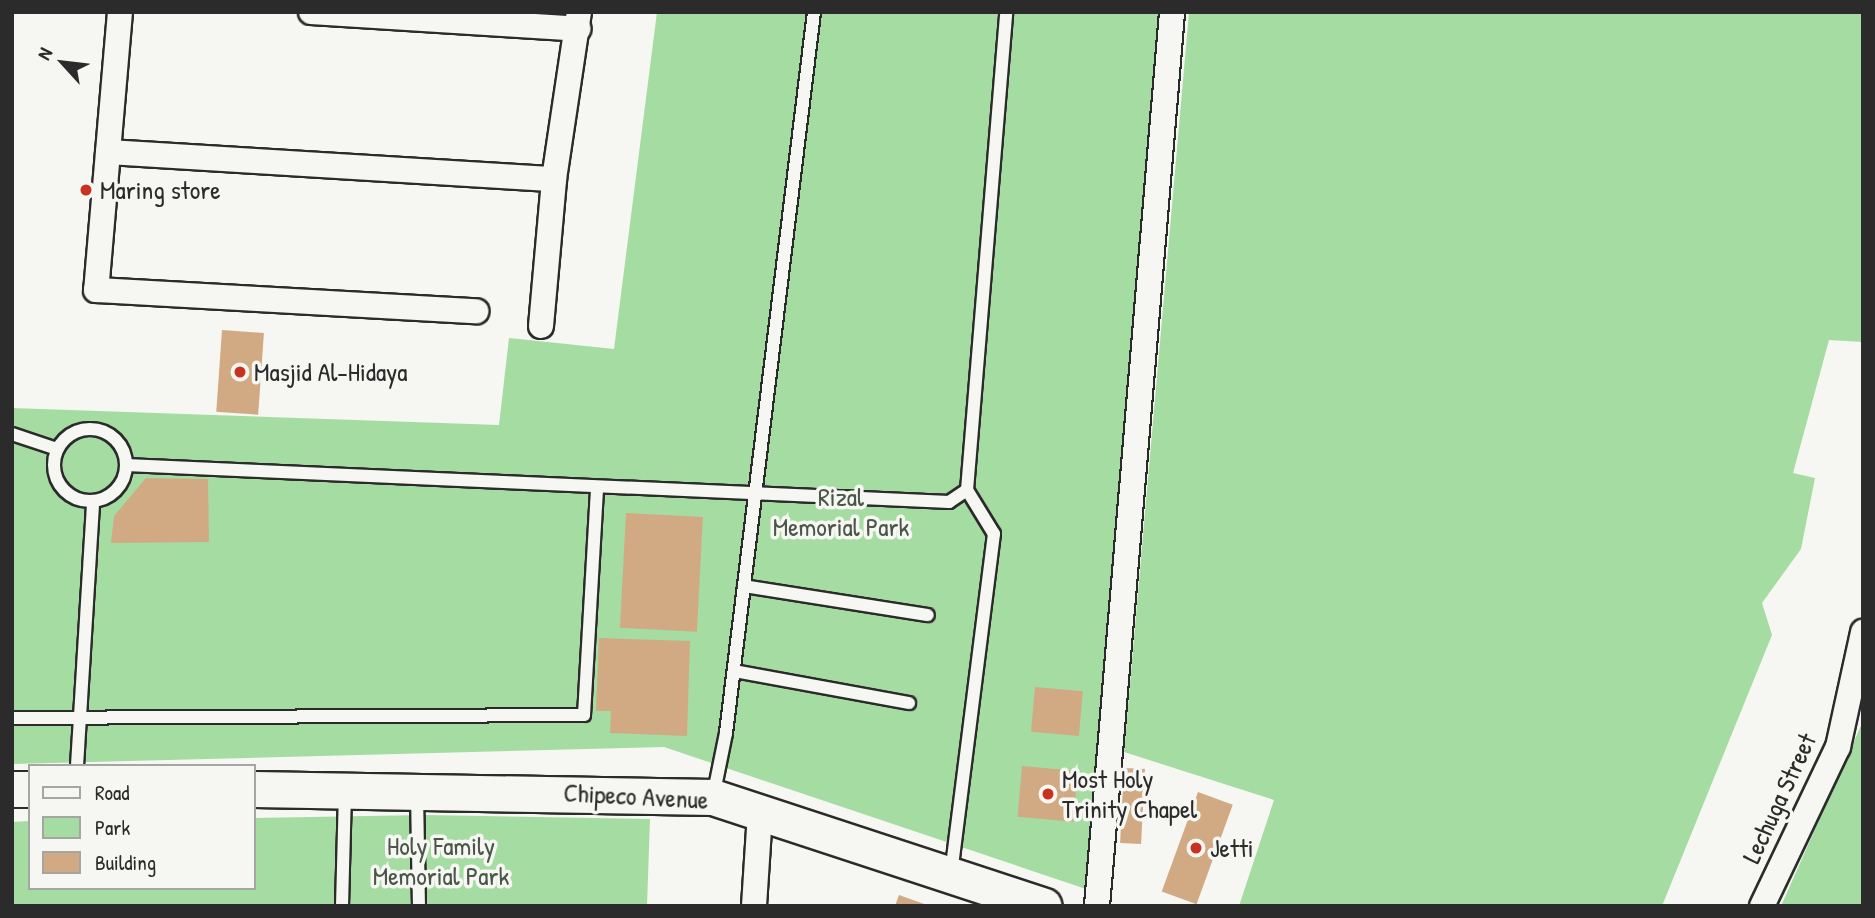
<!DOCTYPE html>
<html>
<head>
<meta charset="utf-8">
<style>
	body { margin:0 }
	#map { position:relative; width:1875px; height:918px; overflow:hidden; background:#f6f6f2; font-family:"Patrick Hand",sans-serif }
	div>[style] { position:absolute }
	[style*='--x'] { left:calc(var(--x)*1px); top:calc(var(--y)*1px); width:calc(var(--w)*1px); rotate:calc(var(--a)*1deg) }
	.green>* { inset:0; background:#a5dca1 }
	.building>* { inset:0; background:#d1aa83; transform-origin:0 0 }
	.roads { filter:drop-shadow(2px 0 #2b2b2b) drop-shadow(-2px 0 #2b2b2b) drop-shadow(0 2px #2b2b2b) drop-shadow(0 -2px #2b2b2b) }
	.lane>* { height:12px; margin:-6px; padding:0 6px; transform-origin:6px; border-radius:6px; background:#f6f6f2 }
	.lane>.ring { margin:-6px; padding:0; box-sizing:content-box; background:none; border:12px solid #f6f6f2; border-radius:50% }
	.street>* { height:24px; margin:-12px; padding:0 12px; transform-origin:12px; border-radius:12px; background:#f6f6f2 }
	.secondary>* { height:35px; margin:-17.5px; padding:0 17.5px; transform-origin:17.5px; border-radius:17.5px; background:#f6f6f2 }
	.dots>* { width:19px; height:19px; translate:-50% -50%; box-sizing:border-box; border:4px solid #f6f6f2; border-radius:50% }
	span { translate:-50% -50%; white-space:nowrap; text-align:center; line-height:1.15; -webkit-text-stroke:7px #f6f6f2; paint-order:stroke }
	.poi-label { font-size:26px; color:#2b2b2b }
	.left { translate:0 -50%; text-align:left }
	.park-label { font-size:26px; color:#4a5748 }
	.street-label { font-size:26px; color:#2b2b2b }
	.frame { position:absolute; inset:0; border:14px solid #2b2b2b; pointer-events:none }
	.legend { position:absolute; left:28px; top:764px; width:228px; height:126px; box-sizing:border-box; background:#f6f6f2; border:2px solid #a5a5a2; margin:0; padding:9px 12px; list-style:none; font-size:21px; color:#2b2b2b }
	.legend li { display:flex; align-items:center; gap:14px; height:35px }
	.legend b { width:35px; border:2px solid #a5a5a2 }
	.north { position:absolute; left:28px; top:28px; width:70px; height:70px; -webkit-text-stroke:5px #f6f6f2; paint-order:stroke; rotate:297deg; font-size:19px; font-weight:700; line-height:28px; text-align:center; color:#2b2b2b }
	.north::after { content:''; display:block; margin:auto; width:24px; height:32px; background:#2b2b2b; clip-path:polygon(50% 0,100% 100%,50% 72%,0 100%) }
</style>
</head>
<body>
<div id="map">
	<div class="green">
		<i style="clip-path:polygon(657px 12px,1162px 12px,1089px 890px,664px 747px,12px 764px,12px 408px,499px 425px,509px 338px,614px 349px)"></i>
		<i style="clip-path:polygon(1189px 12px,1863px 12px,1863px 342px,1829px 340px,1793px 473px,1815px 478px,1801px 549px,1762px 603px,1772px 635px,1662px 906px,1239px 906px,1274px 800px,1124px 752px)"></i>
		<i style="clip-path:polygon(1863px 721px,1863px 906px,1781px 906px)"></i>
		<i style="clip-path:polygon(425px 815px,650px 819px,647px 906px,12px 906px,12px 822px,30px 821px,30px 888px,254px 888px,254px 818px)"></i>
	</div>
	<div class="building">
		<i style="left:222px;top:330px;width:42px;height:82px;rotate:4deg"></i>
		<i style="clip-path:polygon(146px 478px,208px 479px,209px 542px,111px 543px,114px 516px)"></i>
		<i style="left:626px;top:513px;width:77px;height:115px;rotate:3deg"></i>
		<i style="clip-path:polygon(599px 638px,690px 641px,687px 736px,610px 733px,611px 711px,596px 711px)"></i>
		<i style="left:1035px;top:687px;width:48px;height:45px;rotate:5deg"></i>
		<i style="left:1022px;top:766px;width:56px;height:51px;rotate:5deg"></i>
		<i style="left:1124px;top:768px;width:21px;height:75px;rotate:3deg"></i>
		<i style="left:1198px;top:792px;width:37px;height:106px;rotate:20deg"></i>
		<i style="clip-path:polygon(899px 895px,927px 905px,927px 906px,895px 906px)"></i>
	</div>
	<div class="roads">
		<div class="lane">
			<i class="ring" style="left:54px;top:429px;width:60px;height:60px"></i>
			<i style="--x:12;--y:434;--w:47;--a:18.4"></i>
			<i style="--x:126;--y:465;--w:824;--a:2.57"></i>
			<i style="--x:949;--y:502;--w:22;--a:-34"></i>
			<i style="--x:744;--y:586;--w:186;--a:9"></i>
			<i style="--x:734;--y:671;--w:178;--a:10.4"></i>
			<i style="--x:12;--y:718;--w:572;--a:-0.3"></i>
			<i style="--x:584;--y:715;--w:227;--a:-86.7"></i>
			<i style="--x:77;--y:766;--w:265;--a:-86.5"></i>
			<i style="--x:417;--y:793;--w:113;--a:89"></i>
			<i style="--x:713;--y:797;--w:65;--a:-78.5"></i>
			<i style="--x:726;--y:733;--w:726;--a:-83.04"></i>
			<i style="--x:951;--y:874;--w:343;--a:-82.8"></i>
			<i style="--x:994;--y:534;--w:52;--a:-121.5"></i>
			<i style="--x:967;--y:490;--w:480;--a:-85.3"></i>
			<i style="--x:342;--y:906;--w:112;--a:-88.5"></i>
		</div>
		<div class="street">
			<i style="--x:120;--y:12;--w:279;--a:94.9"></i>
			<i style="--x:96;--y:290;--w:381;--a:3.2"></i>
			<i style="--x:311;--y:12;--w:268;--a:3.6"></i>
			<i style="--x:108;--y:152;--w:447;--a:3.5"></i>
			<i style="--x:541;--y:326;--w:148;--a:-84.9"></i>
			<i style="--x:554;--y:179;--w:169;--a:-81.5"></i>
			<i style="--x:754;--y:906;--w:94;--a:-86.3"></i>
			<i style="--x:1097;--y:906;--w:897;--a:-85.2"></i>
			<i style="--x:1762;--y:906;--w:176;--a:-64.5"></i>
			<i style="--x:1838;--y:747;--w:118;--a:-77.7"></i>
		</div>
		<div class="secondary">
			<i style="--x:12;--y:789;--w:18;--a:0"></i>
			<i style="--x:254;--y:789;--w:459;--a:1"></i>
			<i style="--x:713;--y:797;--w:348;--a:18.2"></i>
		</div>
	</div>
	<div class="dots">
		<i style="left:86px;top:190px;background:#c8321e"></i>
		<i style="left:240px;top:372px;background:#c8321e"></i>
		<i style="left:1048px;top:794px;background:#c8321e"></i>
		<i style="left:1196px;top:848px;background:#c8321e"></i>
	</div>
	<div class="poi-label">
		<span class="left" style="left:100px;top:190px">Maring store</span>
		<span class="left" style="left:254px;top:372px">Masjid Al-Hidaya</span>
		<span class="left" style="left:1062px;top:794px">Most Holy<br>Trinity Chapel</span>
		<span class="left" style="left:1210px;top:848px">Jetti</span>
	</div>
	<div class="park-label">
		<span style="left:841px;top:512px">Rizal<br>Memorial Park</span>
		<span style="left:441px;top:861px">Holy Family<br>Memorial Park</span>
	</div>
	<div class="street-label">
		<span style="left:636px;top:796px;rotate:3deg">Chipeco Avenue</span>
		<span style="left:1779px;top:798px;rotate:-65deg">Lechuga Street</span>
	</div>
	<div class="frame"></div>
	<ul class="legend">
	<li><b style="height:9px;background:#f6f6f2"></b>Road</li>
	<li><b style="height:19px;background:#a5dca1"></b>Park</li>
	<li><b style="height:19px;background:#d1aa83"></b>Building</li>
	</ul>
	<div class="north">N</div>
</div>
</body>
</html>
